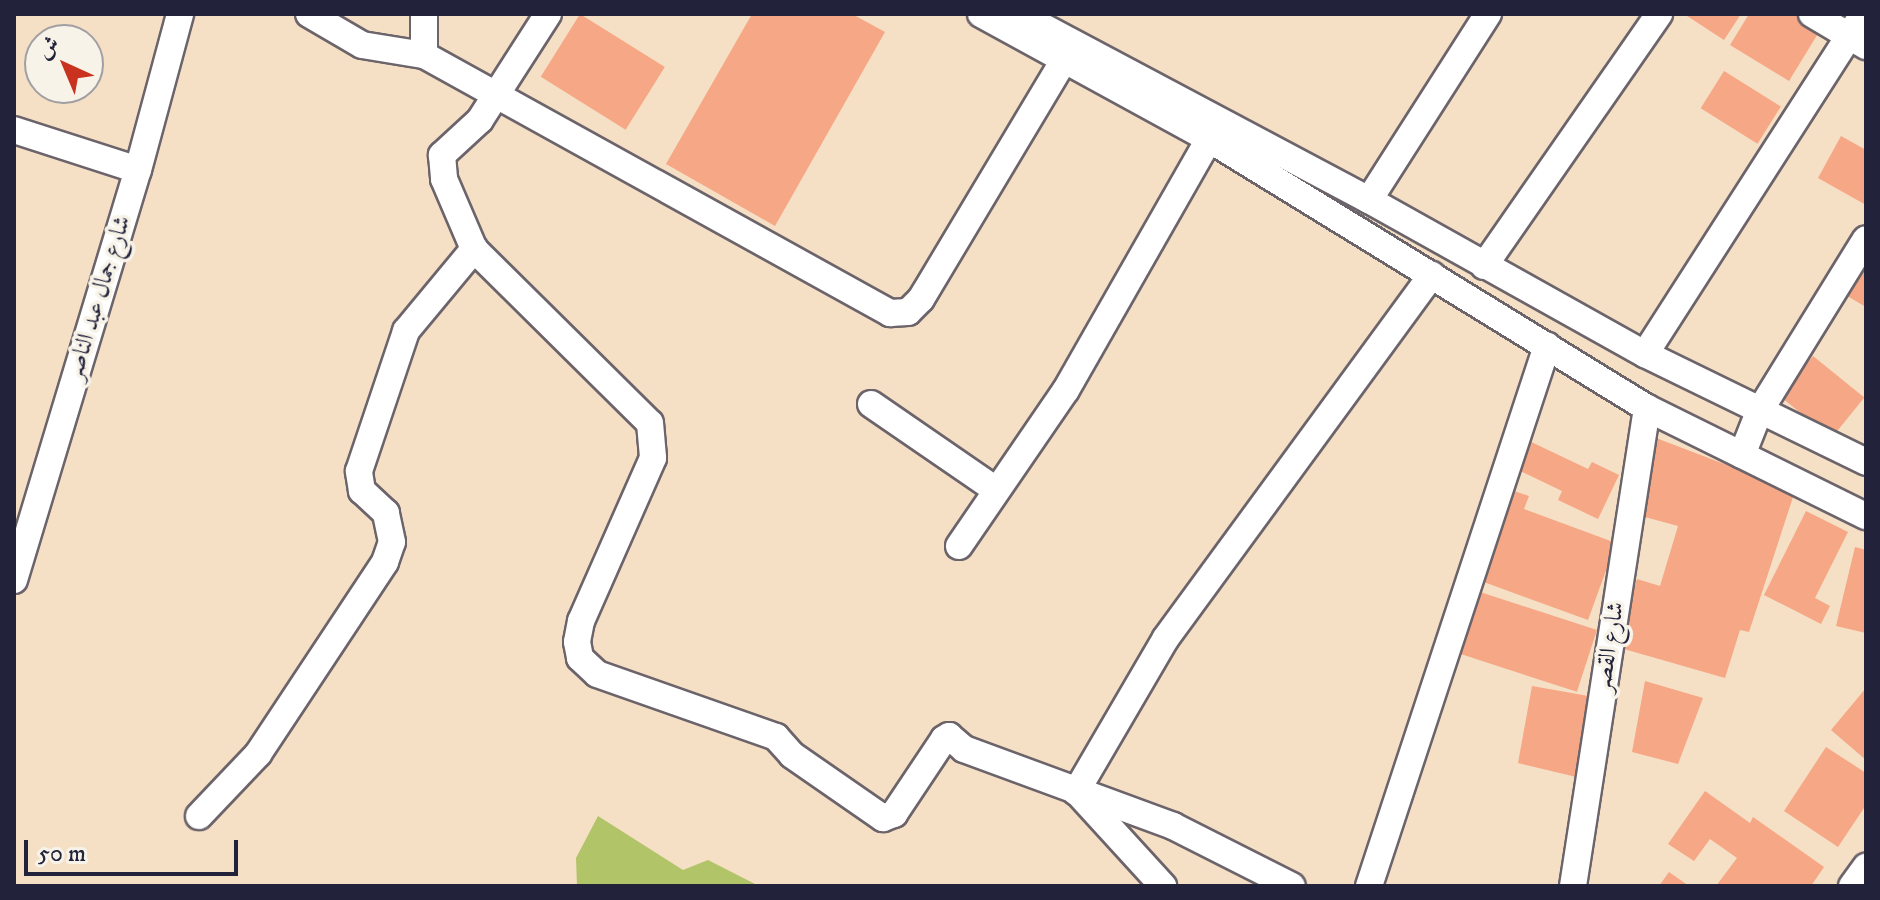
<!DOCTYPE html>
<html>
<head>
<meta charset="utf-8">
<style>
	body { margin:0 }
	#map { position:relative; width:1880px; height:900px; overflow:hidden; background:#f5dfc5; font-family:"IM FELL DW Pica",Amiri,serif }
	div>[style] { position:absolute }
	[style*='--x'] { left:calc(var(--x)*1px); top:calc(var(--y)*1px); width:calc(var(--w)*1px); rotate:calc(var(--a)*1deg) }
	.green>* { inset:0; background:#b2c468 }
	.building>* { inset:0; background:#f6a785; transform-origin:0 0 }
	.roads { filter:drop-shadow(2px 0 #6c646b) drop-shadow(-2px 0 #6c646b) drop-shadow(0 2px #6c646b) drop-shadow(0 -2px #6c646b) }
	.minor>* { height:26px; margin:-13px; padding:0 13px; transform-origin:13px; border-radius:13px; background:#fff }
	span { translate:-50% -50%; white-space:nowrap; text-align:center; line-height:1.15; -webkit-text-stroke:7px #f7f3e8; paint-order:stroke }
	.street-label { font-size:24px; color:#22223b }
	.frame { position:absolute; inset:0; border:16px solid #22223b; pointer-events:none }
	.north { position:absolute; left:24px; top:24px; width:80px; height:80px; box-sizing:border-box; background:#f7f3e8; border:2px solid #a29fa3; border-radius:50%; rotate:316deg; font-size:22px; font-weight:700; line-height:32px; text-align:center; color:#22223b }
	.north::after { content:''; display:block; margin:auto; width:28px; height:36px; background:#c8321e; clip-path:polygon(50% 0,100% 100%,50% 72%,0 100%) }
	.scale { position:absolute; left:24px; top:840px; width:214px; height:36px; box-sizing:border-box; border:4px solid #22223b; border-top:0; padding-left:10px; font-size:24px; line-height:28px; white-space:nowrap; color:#22223b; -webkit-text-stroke:6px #f7f3e8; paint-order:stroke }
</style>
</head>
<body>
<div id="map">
	<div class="green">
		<i style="clip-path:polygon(598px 816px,683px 870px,708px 860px,759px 886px,577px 886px,576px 858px)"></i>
	</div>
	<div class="building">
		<i style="left:580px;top:14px;width:100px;height:74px;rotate:32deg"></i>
		<i style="clip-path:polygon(752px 14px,852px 14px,885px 32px,775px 226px,666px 164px)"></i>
		<i style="clip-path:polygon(1684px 14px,1741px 14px,1724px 40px)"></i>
		<i style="clip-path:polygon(1749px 14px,1801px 14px,1822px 27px,1789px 81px,1730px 45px)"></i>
		<i style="left:1724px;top:71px;width:67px;height:44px;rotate:32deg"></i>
		<i style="clip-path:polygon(1841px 136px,1866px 150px,1866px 205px,1818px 178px)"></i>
		<i style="clip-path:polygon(1866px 261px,1866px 307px,1842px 293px)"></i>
		<i style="left:1813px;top:356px;width:66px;height:52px;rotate:39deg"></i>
		<i style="clip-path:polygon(1656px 438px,1795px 491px,1749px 632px,1740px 630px,1725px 678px,1617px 647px,1637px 579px,1660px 586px,1678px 526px,1634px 514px)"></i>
		<i style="clip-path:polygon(1525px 439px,1588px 469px,1592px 462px,1619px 475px,1598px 519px,1558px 500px,1562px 491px,1512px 467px)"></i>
		<i style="clip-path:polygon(1514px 491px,1529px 496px,1524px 509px,1616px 543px,1588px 620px,1481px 581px)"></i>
		<i style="clip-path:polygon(1806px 511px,1848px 532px,1815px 598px,1830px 606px,1821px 624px,1764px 595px)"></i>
		<i style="clip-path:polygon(1855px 547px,1866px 550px,1866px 633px,1836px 626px)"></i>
		<i style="left:1480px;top:592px;width:123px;height:65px;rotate:18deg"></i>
		<i style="clip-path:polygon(1645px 681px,1703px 698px,1678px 764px,1632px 752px)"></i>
		<i style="clip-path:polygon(1532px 686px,1594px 697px,1589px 780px,1518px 763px)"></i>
		<i style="clip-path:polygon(1866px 688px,1866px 760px,1831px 730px)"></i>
		<i style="clip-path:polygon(1826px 747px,1866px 773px,1866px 805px,1838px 847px,1784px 811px)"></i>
		<i style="clip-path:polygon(1705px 791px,1750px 823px,1753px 817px,1824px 867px,1811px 886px,1716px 886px,1737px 858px,1710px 839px,1694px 861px,1668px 844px)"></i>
		<i style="clip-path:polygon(1669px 872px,1689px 886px,1659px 886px)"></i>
	</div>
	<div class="roads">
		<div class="minor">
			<i style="--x:309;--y:14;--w:61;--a:30.3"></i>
			<i style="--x:362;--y:45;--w:63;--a:9.2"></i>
			<i style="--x:424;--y:55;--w:533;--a:28.97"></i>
			<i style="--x:890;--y:313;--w:18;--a:-3"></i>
			<i style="--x:908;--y:312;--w:18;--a:-45"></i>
			<i style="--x:921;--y:299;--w:276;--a:-59.1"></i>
			<i style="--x:548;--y:14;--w:126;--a:122.7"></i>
			<i style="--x:480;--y:120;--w:52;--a:137.4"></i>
			<i style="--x:442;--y:155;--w:24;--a:85"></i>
			<i style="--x:444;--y:179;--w:76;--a:66.8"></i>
			<i style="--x:474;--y:249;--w:247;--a:44.7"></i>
			<i style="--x:650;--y:423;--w:35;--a:85"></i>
			<i style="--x:653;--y:458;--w:178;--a:113.8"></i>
			<i style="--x:581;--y:621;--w:21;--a:101"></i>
			<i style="--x:577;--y:642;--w:16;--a:79"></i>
			<i style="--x:580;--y:658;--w:23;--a:43"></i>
			<i style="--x:597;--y:674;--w:190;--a:19.4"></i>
			<i style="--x:776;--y:737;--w:24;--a:48"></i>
			<i style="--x:792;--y:755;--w:111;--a:34.7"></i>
			<i style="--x:883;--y:818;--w:12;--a:-20"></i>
			<i style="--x:894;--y:814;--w:90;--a:-56.3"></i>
			<i style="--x:944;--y:739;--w:6;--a:-31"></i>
			<i style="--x:949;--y:736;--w:20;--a:41"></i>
			<i style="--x:964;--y:749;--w:223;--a:20.2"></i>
			<i style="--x:1173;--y:826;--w:133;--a:26.8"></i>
			<i style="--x:981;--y:14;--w:260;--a:28.7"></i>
			<i style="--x:1209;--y:139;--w:514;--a:31.56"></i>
			<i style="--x:1647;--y:408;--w:244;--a:26.3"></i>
			<i style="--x:1019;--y:14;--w:396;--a:28"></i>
			<i style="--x:1369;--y:200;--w:316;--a:29.2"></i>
			<i style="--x:1645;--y:354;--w:246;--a:26"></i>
			<i style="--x:1812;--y:14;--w:63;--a:30.7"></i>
			<i style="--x:424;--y:55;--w:41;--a:-90"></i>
			<i style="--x:14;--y:130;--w:130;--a:17.9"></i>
			<i style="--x:1369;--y:200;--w:221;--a:-57.4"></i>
			<i style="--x:1484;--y:266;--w:307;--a:-55.2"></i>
			<i style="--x:1645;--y:354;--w:404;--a:-57.3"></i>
			<i style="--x:871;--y:404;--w:152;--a:34.5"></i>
			<i style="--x:1742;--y:455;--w:46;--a:-68.4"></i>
			<i style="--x:1759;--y:412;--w:203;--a:-58.3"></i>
			<i style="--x:959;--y:546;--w:189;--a:-55.6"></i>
			<i style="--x:1066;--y:390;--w:289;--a:-60.3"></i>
			<i style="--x:14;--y:580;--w:428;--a:-73.2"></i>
			<i style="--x:138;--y:170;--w:162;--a:-74.9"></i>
			<i style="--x:1076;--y:792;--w:178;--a:-59.7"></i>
			<i style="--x:1166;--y:638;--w:450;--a:-53.8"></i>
			<i style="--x:1079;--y:794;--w:125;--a:47.6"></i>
			<i style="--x:199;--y:816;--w:86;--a:-46.4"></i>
			<i style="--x:258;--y:754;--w:230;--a:-56.5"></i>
			<i style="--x:385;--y:562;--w:21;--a:-71"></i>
			<i style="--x:392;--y:542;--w:30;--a:-102"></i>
			<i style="--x:386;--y:513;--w:33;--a:-137"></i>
			<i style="--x:362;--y:491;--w:20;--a:-99"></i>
			<i style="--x:359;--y:471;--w:148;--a:-71.4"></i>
			<i style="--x:406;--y:331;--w:107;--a:-50.3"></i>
			<i style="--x:1369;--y:886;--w:569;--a:-71.76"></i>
			<i style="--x:1573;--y:886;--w:484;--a:-81.2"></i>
			<i style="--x:1852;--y:886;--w:24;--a:-54"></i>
		</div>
	</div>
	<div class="street-label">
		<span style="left:99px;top:298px;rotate:-73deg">شارع جمال عبد الناصر</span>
		<span style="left:1610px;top:647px;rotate:-81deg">شارع القصر</span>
	</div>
	<div class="frame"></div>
	<div class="north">ش</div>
	<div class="scale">50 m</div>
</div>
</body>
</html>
